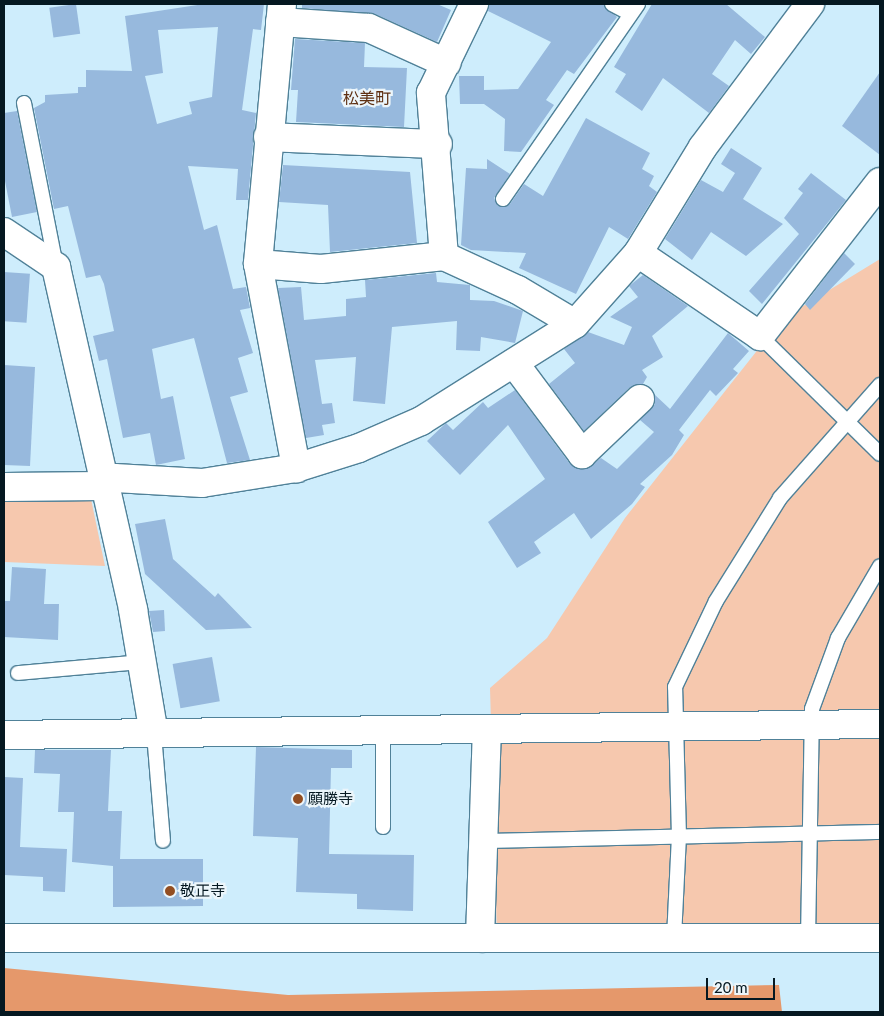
<!DOCTYPE html>
<html>
<head>
<meta charset="utf-8">
<style>
	body { margin:0 }
	#map { position:relative; width:884px; height:1016px; overflow:hidden; background:#ceedfc; font-family:Lato,"Noto Sans JP",sans-serif }
	div>[style] { position:absolute }
	[style*='--x'] { left:calc(var(--x)*1px); top:calc(var(--y)*1px); width:calc(var(--w)*1px); rotate:calc(var(--a)*1deg) }
	.green>* { inset:0; background:#f6c8ae }
	.forest>* { inset:0; background:#e5986b }
	.building>* { inset:0; background:#97b9dd; transform-origin:0 0 }
	.roads { filter:drop-shadow(1px 0 #508198) drop-shadow(-1px 0 #508198) drop-shadow(0 1px #508198) drop-shadow(0 -1px #508198) }
	.lane>* { height:14px; margin:-7px; padding:0 7px; transform-origin:7px; border-radius:7px; background:#fff }
	.street>* { height:28px; margin:-14px; padding:0 14px; transform-origin:14px; border-radius:14px; background:#fff }
	.dots>* { width:14px; height:14px; translate:-50% -50%; box-sizing:border-box; border:2px solid #ecf6fb; border-radius:50% }
	span { translate:-50% -50%; white-space:nowrap; text-align:center; line-height:1.15; -webkit-text-stroke:4.5px #ecf6fb; paint-order:stroke }
	.poi-label { font-size:15px; color:#051821 }
	.left { translate:0 -50%; text-align:left }
	.neighbourhood-label { font-size:16px; color:#5f3012 }
	.frame { position:absolute; inset:0; border:5px solid #051821; pointer-events:none }
	.scale { position:absolute; left:706px; top:978px; width:69px; height:22px; box-sizing:border-box; border:2px solid #051821; border-top:0; padding-left:6px; font-size:15px; line-height:18px; white-space:nowrap; color:#051821; -webkit-text-stroke:4px #ecf6fb; paint-order:stroke }
</style>
</head>
<body>
<div id="map">
	<div class="green">
		<i style="clip-path:polygon(880px 259px,880px 929px,497px 938px,490px 688px,547px 638px,625px 518px,782px 319px)"></i>
		<i style="clip-path:polygon(4px 497px,91px 499px,105px 566px,4px 562px)"></i>
	</div>
	<div class="forest">
		<i style="clip-path:polygon(4px 968px,288px 995px,779px 985px,782px 1012px,4px 1012px)"></i>
	</div>
	<div class="building">
		<i style="left:76px;top:4px;width:30px;height:27px;rotate:82deg"></i>
		<i style="clip-path:polygon(evenodd,204px 4px,264px 4px,261px 30px,253px 29px,242px 110px,256px 113px,248px 200px,236px 200px,238px 169px,188px 166px,204px 230px,217px 225px,233px 289px,246px 287px,250px 308px,240px 310px,253px 353px,238px 358px,248px 392px,230px 397px,250px 460px,227px 463px,194px 338px,152px 349px,161px 399px,173px 396px,185px 459px,156px 465px,150px 433px,123px 438px,107px 359px,99px 361px,93px 336px,114px 331px,104px 284px,100px 275px,86px 278px,68px 206px,54px 209px,34px 108px,45px 102px,45px 95px,78px 93px,78px 87px,86px 87px,86px 70px,132px 71px,125px 16px,204px 4px,218px 27px,212px 97px,189px 102px,192px 114px,157px 124px,145px 76px,163px 73px,158px 30px,218px 27px)"></i>
		<i style="clip-path:polygon(302px 4px,437px 4px,451px 10px,437px 42px,375px 14px,302px 8px)"></i>
		<i style="clip-path:polygon(489px 4px,603px 4px,617px 17px,574px 74px,567px 70px,546px 100px,554px 105px,521px 152px,504px 151px,505px 119px,484px 104px,460px 104px,459px 76px,484px 76px,484px 90px,518px 89px,551px 42px,488px 11px)"></i>
		<i style="clip-path:polygon(652px 4px,726px 4px,765px 37px,751px 54px,735px 40px,712px 74px,729px 86px,709px 113px,663px 78px,642px 111px,615px 92px,626px 74px,614px 67px)"></i>
		<i style="clip-path:polygon(295px 39px,365px 43px,364px 67px,407px 68px,404px 127px,296px 122px,298px 90px,291px 90px)"></i>
		<i style="clip-path:polygon(880px 72px,880px 155px,842px 126px)"></i>
		<i style="clip-path:polygon(17px 111px,37px 212px,12px 217px,4px 176px,4px 113px)"></i>
		<i style="clip-path:polygon(586px 118px,650px 153px,642px 169px,654px 176px,649px 186px,657px 192px,628px 239px,609px 227px,576px 294px,519px 268px,526px 253px,471px 250px,461px 245px,466px 168px,487px 169px,487px 159px,510px 174px,494px 198px,498px 206px,510px 204px,524px 184px,543px 196px)"></i>
		<i style="clip-path:polygon(731px 148px,762px 168px,743px 199px,783px 224px,746px 256px,711px 232px,692px 260px,665px 239px,701px 180px,723px 192px,735px 173px,721px 164px)"></i>
		<i style="clip-path:polygon(283px 165px,410px 172px,417px 243px,330px 252px,328px 205px,279px 202px)"></i>
		<i style="clip-path:polygon(811px 173px,846px 200px,762px 304px,749px 291px,799px 234px,784px 218px,803px 193px,798px 189px)"></i>
		<i style="clip-path:polygon(844px 253px,855px 264px,810px 310px,805px 304px)"></i>
		<i style="left:4px;top:272px;width:26px;height:49px;rotate:4deg"></i>
		<i style="clip-path:polygon(436px 273px,437px 282px,470px 285px,470px 300px,494px 301px,523px 311px,515px 343px,481px 337px,480px 351px,456px 350px,457px 321px,392px 327px,385px 404px,353px 401px,356px 357px,315px 360px,322px 404px,332px 403px,335px 423px,322px 425px,324px 435px,306px 438px,278px 288px,301px 287px,304px 320px,346px 316px,346px 299px,366px 297px,365px 280px)"></i>
		<i style="clip-path:polygon(643px 275px,688px 306px,652px 336px,663px 357px,642px 370px,647px 377px,643px 384px,629px 388px,584px 431px,549px 384px,575px 363px,564px 349px,588px 332px,624px 345px,632px 327px,610px 317px,638px 297px,629px 286px)"></i>
		<i style="clip-path:polygon(728px 333px,749px 351px,733px 369px,738px 373px,716px 396px,710px 390px,679px 430px,684px 435px,672px 455px,640px 484px,645px 487px,632px 504px,591px 539px,574px 513px,534px 542px,541px 553px,517px 568px,488px 522px,545px 479px,508px 425px,460px 475px,427px 441px,446px 423px,453px 430px,483px 402px,488px 408px,515px 390px,570px 464px,586px 469px,601px 458px,617px 469px,654px 432px,640px 420px,655px 404px,654px 394px,670px 409px)"></i>
		<i style="clip-path:polygon(4px 365px,35px 367px,30px 466px,4px 465px)"></i>
		<i style="clip-path:polygon(165px 519px,173px 559px,215px 597px,218px 593px,252px 628px,206px 630px,145px 574px,135px 524px)"></i>
		<i style="clip-path:polygon(12px 567px,46px 569px,44px 604px,59px 604px,58px 640px,4px 637px,4px 601px,10px 601px)"></i>
		<i style="clip-path:polygon(164px 610px,165px 631px,153px 632px,149px 611px)"></i>
		<i style="left:212px;top:657px;width:45px;height:40px;rotate:80deg"></i>
		<i style="clip-path:polygon(256px 747px,352px 750px,352px 768px,331px 768px,329px 854px,414px 855px,413px 911px,357px 909px,357px 894px,296px 892px,298px 838px,253px 836px)"></i>
		<i style="clip-path:polygon(35px 750px,111px 750px,108px 811px,122px 811px,120px 859px,203px 859px,203px 906px,113px 907px,113px 866px,72px 862px,74px 812px,58px 812px,60px 774px,34px 773px)"></i>
		<i style="clip-path:polygon(4px 777px,23px 778px,20px 847px,67px 849px,65px 892px,43px 891px,43px 877px,4px 875px)"></i>
	</div>
	<div class="roads">
		<div class="lane">
			<i style="--x:612;--y:4;--w:21;--a:28"></i>
			<i style="--x:24;--y:103;--w:166;--a:78.9"></i>
			<i style="--x:503;--y:199;--w:237;--a:-55.3"></i>
			<i style="--x:760;--y:336;--w:168;--a:44.5"></i>
			<i style="--x:18;--y:673;--w:124;--a:-5.1"></i>
			<i style="--x:154;--y:734;--w:107;--a:85.2"></i>
			<i style="--x:383;--y:827;--w:96;--a:-90"></i>
			<i style="--x:483;--y:841;--w:397;--a:-1.3"></i>
			<i style="--x:674;--y:938;--w:101;--a:-87.2"></i>
			<i style="--x:679;--y:837;--w:150;--a:-91.5"></i>
			<i style="--x:675;--y:687;--w:95;--a:-64.5"></i>
			<i style="--x:716;--y:601;--w:121;--a:-58.1"></i>
			<i style="--x:780;--y:498;--w:151;--a:-48.5"></i>
			<i style="--x:808;--y:939;--w:230;--a:-89"></i>
			<i style="--x:812;--y:709;--w:76;--a:-69.9"></i>
			<i style="--x:838;--y:638;--w:83;--a:-59.7"></i>
		</div>
		<div class="street">
			<i style="--x:282;--y:4;--w:261;--a:95.3"></i>
			<i style="--x:258;--y:264;--w:63;--a:4.5"></i>
			<i style="--x:321;--y:269;--w:124;--a:-6"></i>
			<i style="--x:444;--y:256;--w:81;--a:24.7"></i>
			<i style="--x:518;--y:290;--w:66;--a:30.8"></i>
			<i style="--x:280;--y:22;--w:89;--a:3.9"></i>
			<i style="--x:369;--y:28;--w:85;--a:24.4"></i>
			<i style="--x:268;--y:137;--w:170;--a:2.4"></i>
			<i style="--x:4;--y:232;--w:63;--a:33.9"></i>
			<i style="--x:56;--y:267;--w:352;--a:77.3"></i>
			<i style="--x:133;--y:610;--w:126;--a:80.4"></i>
			<i style="--x:638;--y:253;--w:148;--a:34.2"></i>
			<i style="--x:760;--y:336;--w:195;--a:-52.1"></i>
			<i style="--x:444;--y:256;--w:164;--a:-94.6"></i>
			<i style="--x:431;--y:93;--w:99;--a:-64.2"></i>
			<i style="--x:258;--y:264;--w:208;--a:79.4"></i>
			<i style="--x:514;--y:363;--w:114;--a:53.2"></i>
			<i style="--x:582;--y:454;--w:80;--a:-43.5"></i>
			<i style="--x:4;--y:487;--w:98;--a:-0.6"></i>
			<i style="--x:102;--y:486;--w:15;--a:-32"></i>
			<i style="--x:115;--y:478;--w:87;--a:3.3"></i>
			<i style="--x:202;--y:483;--w:95;--a:-9.1"></i>
			<i style="--x:296;--y:468;--w:66;--a:-17.6"></i>
			<i style="--x:359;--y:448;--w:68;--a:-23.5"></i>
			<i style="--x:421;--y:421;--w:182;--a:-32.2"></i>
			<i style="--x:575;--y:324;--w:95;--a:-48.4"></i>
			<i style="--x:638;--y:253;--w:124;--a:-58.5"></i>
			<i style="--x:703;--y:147;--w:179;--a:-53.2"></i>
			<i style="--x:4;--y:735;--w:876;--a:-0.72"></i>
			<i style="--x:4;--y:938;--w:876;--a:0"></i>
			<i style="--x:480;--y:938;--w:206;--a:-88.1"></i>
		</div>
	</div>
	<div class="dots">
		<i style="left:298px;top:799px;background:#934e22"></i>
		<i style="left:170px;top:891px;background:#934e22"></i>
	</div>
	<div class="poi-label">
		<span class="left" style="left:308px;top:799px">願勝寺</span>
		<span class="left" style="left:180px;top:891px">敬正寺</span>
	</div>
	<div class="neighbourhood-label">
		<span style="left:367px;top:98px">松美町</span>
	</div>
	<div class="frame"></div>
	<div class="scale">20 m</div>
</div>
</body>
</html>
